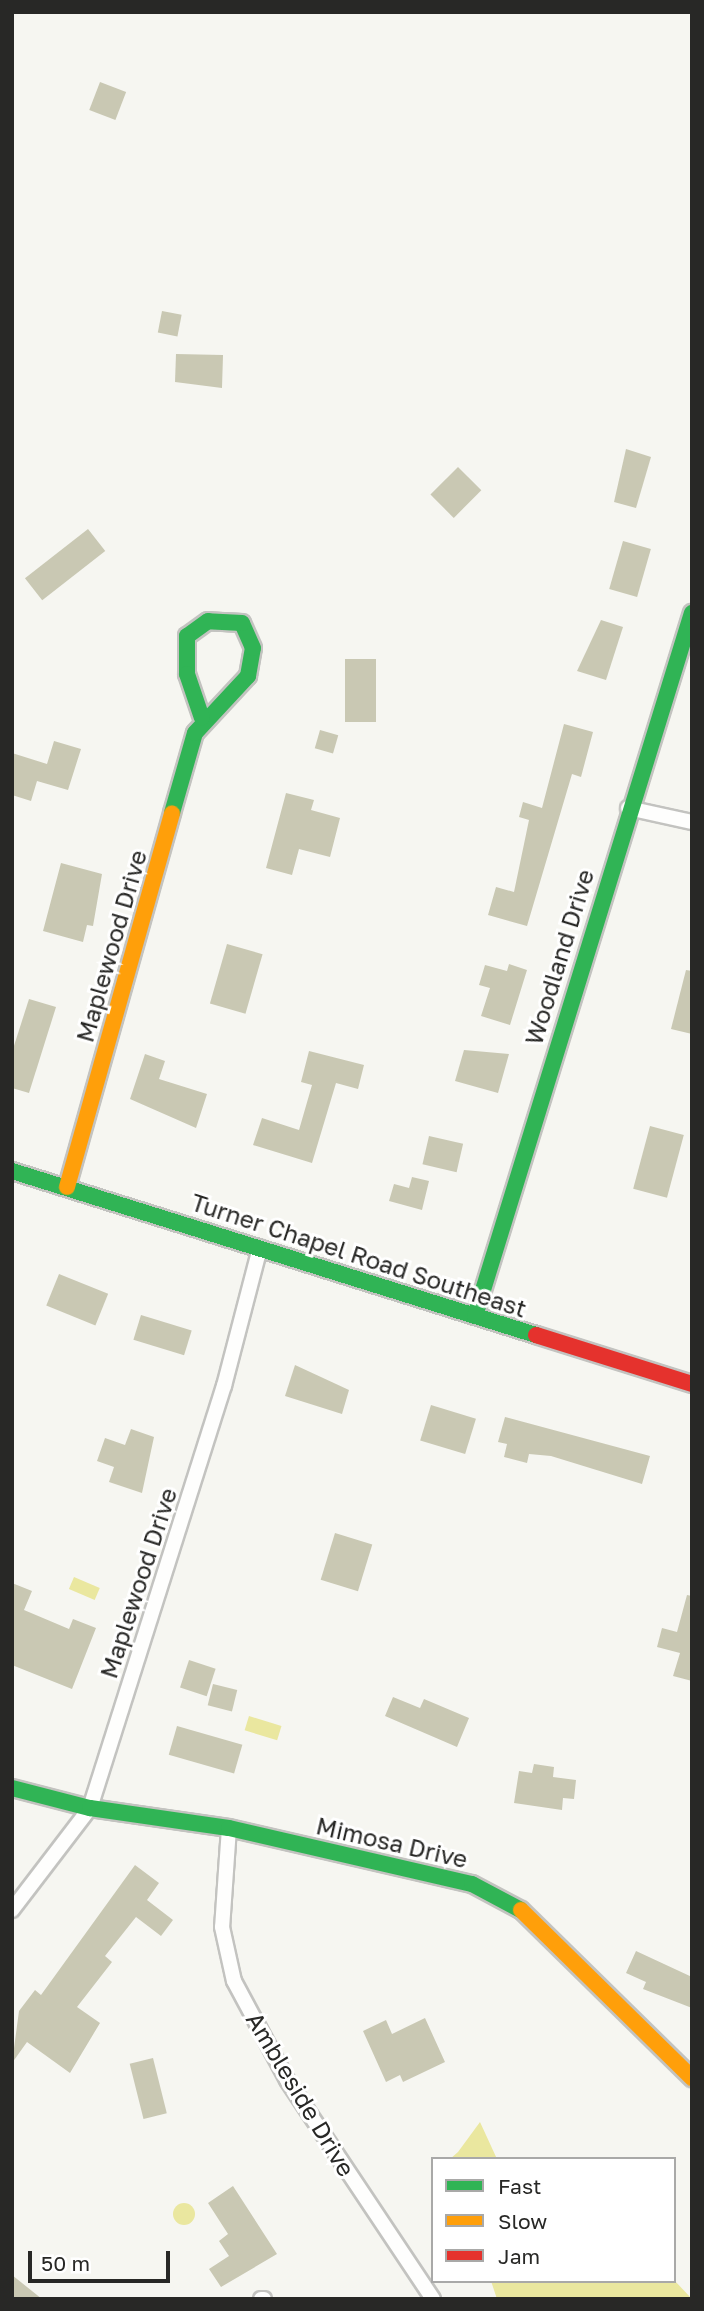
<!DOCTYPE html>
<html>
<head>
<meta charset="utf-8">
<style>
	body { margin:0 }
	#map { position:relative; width:704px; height:2311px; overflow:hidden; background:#f6f6f1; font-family:"Golos Text",sans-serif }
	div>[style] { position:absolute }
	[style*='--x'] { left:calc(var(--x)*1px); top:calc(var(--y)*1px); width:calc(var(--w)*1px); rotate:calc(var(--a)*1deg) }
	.water>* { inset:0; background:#eae79f; transform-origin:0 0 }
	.round { border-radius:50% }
	.building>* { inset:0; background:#c9c8b3; transform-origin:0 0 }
	.roads { filter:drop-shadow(2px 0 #c3c3c0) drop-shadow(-2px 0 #c3c3c0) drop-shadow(0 2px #c3c3c0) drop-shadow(0 -2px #c3c3c0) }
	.street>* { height:14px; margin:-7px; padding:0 7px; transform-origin:7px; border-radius:7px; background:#fefefd }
	.fast>* { height:16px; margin:-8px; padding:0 8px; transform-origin:8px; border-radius:8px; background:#30b455 }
	.slow>* { height:16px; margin:-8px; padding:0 8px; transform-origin:8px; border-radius:8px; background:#ff9f0a }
	.jam>* { height:16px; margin:-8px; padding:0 8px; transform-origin:8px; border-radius:8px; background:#e5322d }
	span { translate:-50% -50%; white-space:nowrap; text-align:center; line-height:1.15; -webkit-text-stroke:6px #fff; paint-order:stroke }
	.street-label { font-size:24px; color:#282826 }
	.frame { position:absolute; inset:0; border:14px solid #282826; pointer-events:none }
	.legend { position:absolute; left:431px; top:2157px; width:245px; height:126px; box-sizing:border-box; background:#fff; border:2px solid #a9a9a8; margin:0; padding:9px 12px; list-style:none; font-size:21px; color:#282826 }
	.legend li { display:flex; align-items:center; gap:14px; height:35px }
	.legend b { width:35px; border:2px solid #a9a9a8 }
	.scale { position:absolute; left:28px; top:2251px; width:142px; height:32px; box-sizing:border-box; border:4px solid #282826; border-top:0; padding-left:9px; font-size:21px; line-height:24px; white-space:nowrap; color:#282826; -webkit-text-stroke:5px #fff; paint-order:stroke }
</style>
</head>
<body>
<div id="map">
	<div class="water">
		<i style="left:74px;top:1577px;width:28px;height:13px;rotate:23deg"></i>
		<i style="left:249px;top:1716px;width:34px;height:15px;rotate:17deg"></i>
		<i style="clip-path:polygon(480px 2122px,497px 2159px,450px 2159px,458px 2152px)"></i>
		<i class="round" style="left:173px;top:2203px;width:22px;height:22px"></i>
		<i style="clip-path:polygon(674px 2280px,692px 2299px,497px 2299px,491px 2281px)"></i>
	</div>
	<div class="building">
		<i style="left:100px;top:82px;width:28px;height:30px;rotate:21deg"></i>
		<i style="left:162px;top:311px;width:20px;height:22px;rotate:11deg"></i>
		<i style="clip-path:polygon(176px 354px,223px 355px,222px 388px,175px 382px)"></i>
		<i style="clip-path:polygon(626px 449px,651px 457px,636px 508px,614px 502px)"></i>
		<i style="left:458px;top:467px;width:33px;height:39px;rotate:45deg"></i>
		<i style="left:88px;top:529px;width:28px;height:80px;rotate:52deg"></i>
		<i style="left:623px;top:541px;width:29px;height:50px;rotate:16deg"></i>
		<i style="clip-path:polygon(601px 620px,623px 627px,606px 680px,577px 671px)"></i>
		<i style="left:345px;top:659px;width:31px;height:63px"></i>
		<i style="clip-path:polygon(564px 724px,593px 732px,581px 777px,572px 774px,527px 926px,488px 915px,496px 887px,514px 892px,529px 820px,519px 817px,523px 802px,542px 808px)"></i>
		<i style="left:320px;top:730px;width:19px;height:19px;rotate:16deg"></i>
		<i style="clip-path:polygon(54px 741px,81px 749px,68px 790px,37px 781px,31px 801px,12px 795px,12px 753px,47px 764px)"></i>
		<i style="clip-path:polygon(286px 793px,314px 800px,311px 810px,340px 818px,330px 857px,299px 849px,292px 875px,266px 868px)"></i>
		<i style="clip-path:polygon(61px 863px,102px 874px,93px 926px,87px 925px,83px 942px,43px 931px)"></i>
		<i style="left:227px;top:944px;width:37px;height:62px;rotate:16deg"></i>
		<i style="clip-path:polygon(509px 964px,527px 970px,510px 1025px,481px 1016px,490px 988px,479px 985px,485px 965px,507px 971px)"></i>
		<i style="clip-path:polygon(686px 970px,692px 971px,692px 1034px,671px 1029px)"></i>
		<i style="clip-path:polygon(29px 999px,56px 1007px,29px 1093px,12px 1088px,12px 1052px)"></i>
		<i style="clip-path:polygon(464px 1050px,509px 1054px,498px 1093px,455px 1081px)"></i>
		<i style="clip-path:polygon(309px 1051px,364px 1065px,358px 1089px,336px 1083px,312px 1163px,253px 1145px,262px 1118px,299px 1130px,312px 1085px,301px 1082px)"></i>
		<i style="clip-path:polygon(145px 1054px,165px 1061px,159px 1079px,207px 1094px,196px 1128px,130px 1099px)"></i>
		<i style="left:650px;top:1126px;width:35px;height:65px;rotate:15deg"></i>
		<i style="left:429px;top:1136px;width:35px;height:29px;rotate:13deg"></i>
		<i style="clip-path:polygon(412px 1177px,429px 1181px,422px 1210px,389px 1201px,394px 1184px,409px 1188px)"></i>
		<i style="left:59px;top:1274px;width:53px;height:34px;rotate:22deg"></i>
		<i style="left:141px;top:1315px;width:53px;height:26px;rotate:17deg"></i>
		<i style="clip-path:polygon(295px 1365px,349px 1390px,342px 1414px,285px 1396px)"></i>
		<i style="left:431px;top:1405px;width:47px;height:37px;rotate:17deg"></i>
		<i style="clip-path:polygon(505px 1417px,650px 1456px,642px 1484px,551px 1456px,529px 1454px,527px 1463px,504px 1457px,507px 1444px,498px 1442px)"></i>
		<i style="clip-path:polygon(131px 1429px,154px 1437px,142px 1493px,109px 1482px,114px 1467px,97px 1461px,105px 1438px,125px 1445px)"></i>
		<i style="left:335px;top:1533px;width:39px;height:49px;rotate:17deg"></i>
		<i style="clip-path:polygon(12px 1583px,32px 1591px,24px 1610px,69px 1629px,73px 1619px,96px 1628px,72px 1689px,12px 1665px)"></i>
		<i style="clip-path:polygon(687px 1595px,692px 1596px,692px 1681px,673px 1676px,680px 1653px,657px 1647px,662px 1628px,677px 1632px)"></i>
		<i style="left:189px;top:1660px;width:28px;height:29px;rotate:18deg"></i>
		<i style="left:213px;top:1684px;width:25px;height:22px;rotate:14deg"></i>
		<i style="clip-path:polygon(393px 1697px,420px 1708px,424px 1699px,469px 1718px,457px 1747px,385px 1716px)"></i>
		<i style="left:177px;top:1726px;width:68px;height:30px;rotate:16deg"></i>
		<i style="clip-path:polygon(534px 1764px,554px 1767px,553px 1777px,576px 1780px,574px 1799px,563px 1798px,562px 1810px,514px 1803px,519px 1771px,532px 1773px)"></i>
		<i style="clip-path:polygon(135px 1865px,159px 1883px,147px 1900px,173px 1920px,161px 1936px,136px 1917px,105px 1956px,112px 1962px,77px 2007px,100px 2023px,70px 2073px,27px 2042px,12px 2063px,19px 2011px,35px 1990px,41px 1995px)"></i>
		<i style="clip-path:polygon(636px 1951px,692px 1977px,692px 2008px,643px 1989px,646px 1982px,626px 1973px)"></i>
		<i style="clip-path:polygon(425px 2018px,445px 2062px,403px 2082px,400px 2075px,386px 2082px,363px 2031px,386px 2020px,392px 2034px)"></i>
		<i style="left:153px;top:2058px;width:57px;height:24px;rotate:76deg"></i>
		<i style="clip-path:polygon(233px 2186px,277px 2254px,221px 2287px,209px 2269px,229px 2256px,219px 2241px,228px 2234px,208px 2203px)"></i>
		<i style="clip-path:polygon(12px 2275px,42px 2299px,12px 2299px)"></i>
	</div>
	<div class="roads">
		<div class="street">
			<i style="--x:628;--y:808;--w:66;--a:12.3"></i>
			<i style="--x:229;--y:1828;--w:99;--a:94"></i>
			<i style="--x:222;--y:1927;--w:55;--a:77.5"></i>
			<i style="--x:234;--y:1981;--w:112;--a:61.8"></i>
			<i style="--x:287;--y:2080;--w:263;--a:56.3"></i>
			<i style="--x:12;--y:1910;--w:128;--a:-52.6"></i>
			<i style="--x:90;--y:1808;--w:443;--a:-72.4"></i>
			<i style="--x:224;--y:1386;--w:143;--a:-75.4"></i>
			<i style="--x:261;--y:2299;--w:3;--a:0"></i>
		</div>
		<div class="fast">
			<i style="--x:172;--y:813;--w:83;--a:-74"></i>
			<i style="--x:195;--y:733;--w:78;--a:-47.1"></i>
			<i style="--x:248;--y:676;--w:28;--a:-80"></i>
			<i style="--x:253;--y:648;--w:27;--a:-114"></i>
			<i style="--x:242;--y:623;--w:34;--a:-177"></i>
			<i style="--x:208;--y:621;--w:26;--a:144"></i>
			<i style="--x:187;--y:636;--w:38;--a:90"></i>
			<i style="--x:187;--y:674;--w:46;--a:71.2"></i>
			<i style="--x:12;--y:1171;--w:549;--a:17.38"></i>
			<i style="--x:475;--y:1316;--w:736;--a:-72.85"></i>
			<i style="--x:12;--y:1788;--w:81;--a:14.4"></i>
			<i style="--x:90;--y:1808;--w:140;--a:8.2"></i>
			<i style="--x:229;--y:1828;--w:249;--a:13"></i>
			<i style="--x:472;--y:1884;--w:55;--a:28"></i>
		</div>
		<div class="slow">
			<i style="--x:67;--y:1187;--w:388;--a:-74.3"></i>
			<i style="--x:521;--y:1910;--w:240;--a:44.5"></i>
		</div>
		<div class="jam">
			<i style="--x:536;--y:1335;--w:164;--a:17.4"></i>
		</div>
	</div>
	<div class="street-label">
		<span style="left:111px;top:946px;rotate:-74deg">Maplewood Drive</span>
		<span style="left:559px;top:957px;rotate:-73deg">Woodland Drive</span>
		<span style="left:359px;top:1255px;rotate:18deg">Turner Chapel Road Southeast</span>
		<span style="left:138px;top:1583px;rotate:-72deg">Maplewood Drive</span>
		<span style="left:392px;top:1842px;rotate:13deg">Mimosa Drive</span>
		<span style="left:301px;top:2094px;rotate:59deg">Ambleside Drive</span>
	</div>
	<div class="frame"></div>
	<ul class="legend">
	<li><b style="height:9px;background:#30b455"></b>Fast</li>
	<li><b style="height:9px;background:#ff9f0a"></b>Slow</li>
	<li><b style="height:9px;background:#e5322d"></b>Jam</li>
	</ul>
	<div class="scale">50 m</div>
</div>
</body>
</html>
